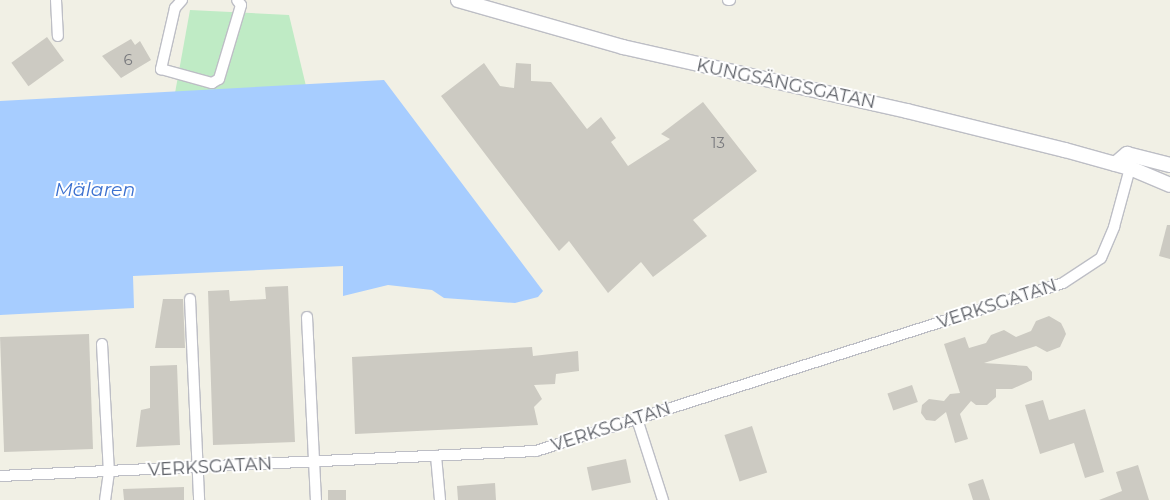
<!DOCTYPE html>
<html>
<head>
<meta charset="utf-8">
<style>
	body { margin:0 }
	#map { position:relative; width:1170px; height:500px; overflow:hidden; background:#f1f0e5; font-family:Montserrat,sans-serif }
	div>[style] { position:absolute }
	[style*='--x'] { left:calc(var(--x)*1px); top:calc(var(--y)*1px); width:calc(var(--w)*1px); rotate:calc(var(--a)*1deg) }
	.green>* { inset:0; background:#bfebc5 }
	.water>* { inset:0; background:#a7cdff }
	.building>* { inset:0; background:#cccac2; transform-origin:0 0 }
	.roads { filter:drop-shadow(1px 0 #bdbec5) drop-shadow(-1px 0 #bdbec5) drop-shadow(0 1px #bdbec5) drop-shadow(0 -1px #bdbec5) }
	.street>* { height:10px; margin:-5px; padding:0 5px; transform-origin:5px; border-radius:5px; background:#fff }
	.secondary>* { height:14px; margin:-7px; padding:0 7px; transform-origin:7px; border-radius:7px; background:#fff }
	span { translate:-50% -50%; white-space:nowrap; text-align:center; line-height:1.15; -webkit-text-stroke:4px #fff; paint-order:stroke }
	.number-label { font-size:15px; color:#797a7e }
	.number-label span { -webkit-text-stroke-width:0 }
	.street-label { font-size:18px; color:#5d6067 }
	.water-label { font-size:19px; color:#3c71d0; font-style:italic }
</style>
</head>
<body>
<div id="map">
	<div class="green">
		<i style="clip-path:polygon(190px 10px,289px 15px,306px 86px,175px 93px)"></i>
	</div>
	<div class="water">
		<i style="clip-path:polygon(384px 80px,543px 291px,538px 297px,515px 303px,444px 298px,432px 290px,388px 285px,343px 296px,343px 266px,133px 276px,134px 308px,0 315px,0 101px)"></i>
	</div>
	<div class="building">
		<i style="left:47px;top:37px;width:29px;height:44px;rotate:54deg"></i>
		<i style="clip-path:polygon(131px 39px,135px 45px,140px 41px,151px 60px,121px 78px,102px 56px)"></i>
		<i style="clip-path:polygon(484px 63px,500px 86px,514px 88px,516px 63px,531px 64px,531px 81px,551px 82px,587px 129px,601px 117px,616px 138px,611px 142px,628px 166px,670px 139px,661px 134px,703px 102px,757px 171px,693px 220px,707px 236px,653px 277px,641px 262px,608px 293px,569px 241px,559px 251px,441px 96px)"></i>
		<i style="clip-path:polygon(1167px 225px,1170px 225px,1170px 259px,1159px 256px)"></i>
		<i style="clip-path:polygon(288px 286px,295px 442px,213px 445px,208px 291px,229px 290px,230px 301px,266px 299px,265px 287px)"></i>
		<i style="clip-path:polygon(163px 299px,183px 299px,185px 348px,155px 348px)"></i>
		<i style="clip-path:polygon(1049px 316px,1061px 323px,1064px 329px,1066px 334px,1060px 347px,1047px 352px,1036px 346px,984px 363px,1027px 366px,1032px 372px,1032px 380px,1012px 389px,996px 389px,996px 397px,987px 405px,976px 405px,971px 401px,960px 414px,968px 439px,955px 443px,946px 412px,935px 421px,926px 420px,921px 413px,922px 405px,929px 399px,944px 401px,950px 394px,960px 393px,944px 344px,965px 337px,969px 348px,986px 343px,991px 335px,1004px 330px,1016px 337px,1031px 331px,1036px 321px)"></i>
		<i style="left:89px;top:334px;width:115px;height:89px;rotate:88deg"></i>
		<i style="clip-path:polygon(532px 347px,533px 356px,578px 351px,579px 371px,556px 374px,555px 384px,534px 385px,542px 399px,534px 407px,538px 425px,355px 434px,352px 357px)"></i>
		<i style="clip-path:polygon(177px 365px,180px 445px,136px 447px,141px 410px,150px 408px,150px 366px)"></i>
		<i style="left:912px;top:385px;width:18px;height:26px;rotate:71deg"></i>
		<i style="clip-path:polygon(1043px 400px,1049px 420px,1085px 409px,1104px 472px,1085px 478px,1074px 443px,1040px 454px,1025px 405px)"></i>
		<i style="left:752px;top:426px;width:49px;height:29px;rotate:72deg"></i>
		<i style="left:626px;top:459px;width:24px;height:40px;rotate:78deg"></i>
		<i style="clip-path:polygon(1138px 465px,1149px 500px,1099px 500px,1122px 491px,1116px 472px)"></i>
		<i style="clip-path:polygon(983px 479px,990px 500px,973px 500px,968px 484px)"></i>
		<i style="clip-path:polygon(495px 483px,496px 500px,458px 500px,457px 486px)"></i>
		<i style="clip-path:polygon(184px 487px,184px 500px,124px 500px,123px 489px)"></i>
		<i style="left:328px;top:490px;width:18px;height:10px"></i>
	</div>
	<div class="roads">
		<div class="street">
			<i style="--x:56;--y:0;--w:36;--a:87"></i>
			<i style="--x:182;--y:0;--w:11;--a:131"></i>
			<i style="--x:175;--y:8;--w:63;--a:102.9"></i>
			<i style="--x:161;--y:69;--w:53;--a:15.4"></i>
			<i style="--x:212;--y:83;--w:8;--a:-30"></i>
			<i style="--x:219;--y:79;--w:77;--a:-73.4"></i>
			<i style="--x:241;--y:5;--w:6;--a:-129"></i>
			<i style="--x:728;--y:0;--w:2;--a:0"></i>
			<i style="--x:190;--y:299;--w:201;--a:87.4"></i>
			<i style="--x:307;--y:317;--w:183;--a:87.2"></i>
			<i style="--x:102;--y:344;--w:128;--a:86.9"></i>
			<i style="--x:109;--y:472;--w:28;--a:98"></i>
			<i style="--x:637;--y:419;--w:85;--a:72.2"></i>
			<i style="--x:436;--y:456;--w:44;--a:84.8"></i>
			<i style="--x:0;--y:476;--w:537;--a:-2.67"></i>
			<i style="--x:536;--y:451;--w:553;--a:-17.68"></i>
			<i style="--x:1063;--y:283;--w:45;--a:-33.3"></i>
			<i style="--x:1101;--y:258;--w:34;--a:-67"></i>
			<i style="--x:1114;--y:227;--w:61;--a:-74.8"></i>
		</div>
		<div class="secondary">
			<i style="--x:458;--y:0;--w:172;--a:15.9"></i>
			<i style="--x:623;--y:47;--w:291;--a:12.7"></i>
			<i style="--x:907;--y:111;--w:163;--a:13.9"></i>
			<i style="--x:1065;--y:150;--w:67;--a:15.5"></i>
			<i style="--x:1130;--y:168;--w:43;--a:23"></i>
			<i style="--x:1115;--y:164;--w:16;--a:-40"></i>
			<i style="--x:1127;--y:154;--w:44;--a:14.3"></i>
		</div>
	</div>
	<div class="number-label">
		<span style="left:128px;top:60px">6</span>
		<span style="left:718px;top:143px">13</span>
	</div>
	<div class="street-label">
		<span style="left:786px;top:84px;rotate:12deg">KUNGSÄNGSGATAN</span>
		<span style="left:997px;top:304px;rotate:-18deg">VERKSGATAN</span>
		<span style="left:611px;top:427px;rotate:-18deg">VERKSGATAN</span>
		<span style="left:210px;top:467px;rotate:-3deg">VERKSGATAN</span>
	</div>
	<div class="water-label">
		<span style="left:95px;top:190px">Mälaren</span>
	</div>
</div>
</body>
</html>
